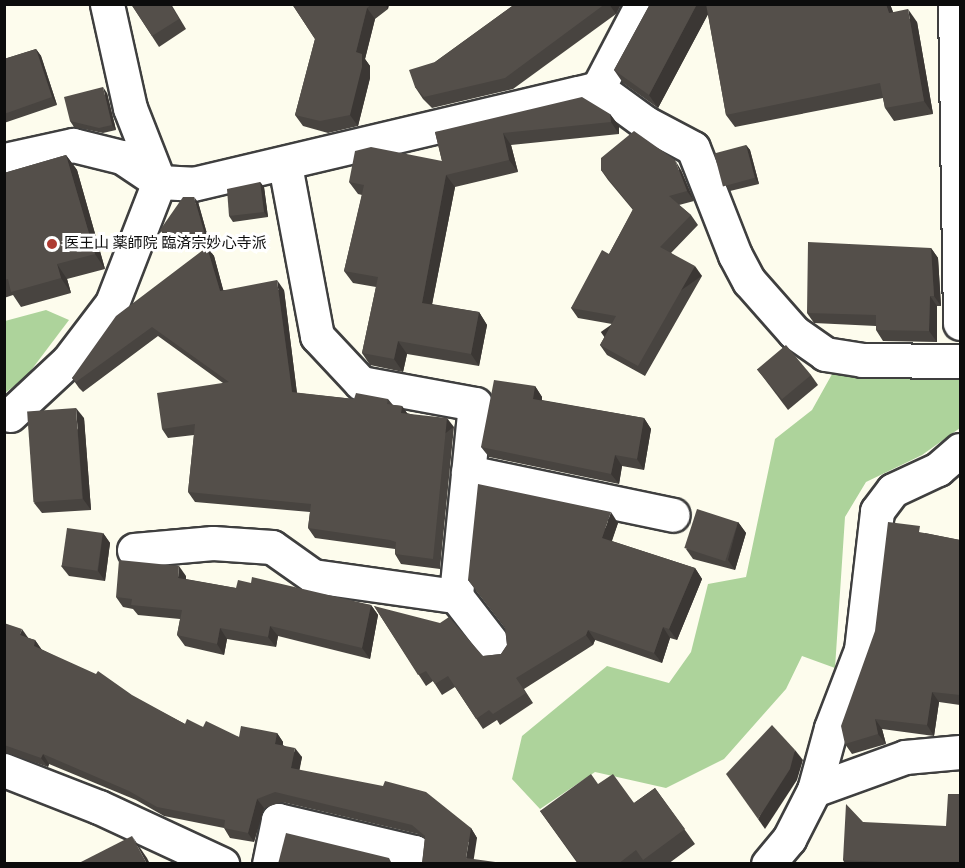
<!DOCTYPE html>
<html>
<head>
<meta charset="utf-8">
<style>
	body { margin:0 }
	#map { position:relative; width:965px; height:868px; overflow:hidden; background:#fdfced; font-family:"Roboto Serif","Noto Sans JP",serif }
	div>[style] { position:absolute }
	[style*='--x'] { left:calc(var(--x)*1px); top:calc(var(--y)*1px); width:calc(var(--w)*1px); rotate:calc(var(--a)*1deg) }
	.forest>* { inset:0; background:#add39b }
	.roads { filter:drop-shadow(2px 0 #3f3f3f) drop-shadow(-2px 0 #3f3f3f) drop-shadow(0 2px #3f3f3f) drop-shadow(0 -2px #3f3f3f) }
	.minor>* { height:33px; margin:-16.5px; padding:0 16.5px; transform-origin:16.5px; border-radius:16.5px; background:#fff }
	.wall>* { inset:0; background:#484440 }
	.shaded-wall>* { inset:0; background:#3b3734; transform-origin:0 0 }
	.building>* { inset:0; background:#544f4a; transform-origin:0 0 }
	.dots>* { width:16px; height:16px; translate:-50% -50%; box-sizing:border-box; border:3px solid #fff; border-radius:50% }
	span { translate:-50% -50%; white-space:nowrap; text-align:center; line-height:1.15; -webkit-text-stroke:6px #fff; paint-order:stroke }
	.poi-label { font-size:15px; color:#0c0c0c }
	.left { translate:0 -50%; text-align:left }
	.frame { position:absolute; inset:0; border:6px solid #0c0c0c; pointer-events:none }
</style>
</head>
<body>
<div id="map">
	<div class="forest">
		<i style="clip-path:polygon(46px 310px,69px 320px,26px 377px,5px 393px,5px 321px)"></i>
		<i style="clip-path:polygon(836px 367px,960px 378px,960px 428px,922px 455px,866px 482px,845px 517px,835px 668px,802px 656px,786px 689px,724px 759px,666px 788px,595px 772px,540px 809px,512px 779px,522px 736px,607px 666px,669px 683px,691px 652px,708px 584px,746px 577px,775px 439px,812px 410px)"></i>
	</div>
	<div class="roads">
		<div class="minor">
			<i style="--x:955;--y:4;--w:319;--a:89.1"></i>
			<i style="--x:598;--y:88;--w:59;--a:36.1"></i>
			<i style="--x:646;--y:123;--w:53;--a:28"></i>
			<i style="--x:693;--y:148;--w:115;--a:68.6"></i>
			<i style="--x:735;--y:255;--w:30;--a:62"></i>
			<i style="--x:749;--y:281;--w:68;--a:48.6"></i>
			<i style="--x:794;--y:332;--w:38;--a:35"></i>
			<i style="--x:825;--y:354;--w:37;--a:9"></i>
			<i style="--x:862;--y:360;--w:98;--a:0.6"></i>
			<i style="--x:4;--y:160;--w:71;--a:-12.3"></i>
			<i style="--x:73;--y:145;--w:50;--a:13.8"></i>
			<i style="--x:122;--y:157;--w:45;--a:34"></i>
			<i style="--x:159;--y:182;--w:34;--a:3"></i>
			<i style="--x:193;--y:184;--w:397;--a:-13.3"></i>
			<i style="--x:579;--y:93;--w:20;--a:-15"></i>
			<i style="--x:598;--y:88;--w:95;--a:-62.4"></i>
			<i style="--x:285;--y:165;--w:174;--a:79.4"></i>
			<i style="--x:317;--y:336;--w:64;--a:46.9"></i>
			<i style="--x:361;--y:383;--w:116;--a:10.4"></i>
			<i style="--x:475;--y:404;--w:193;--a:95.7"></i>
			<i style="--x:456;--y:596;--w:67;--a:52.3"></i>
			<i style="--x:10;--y:415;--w:79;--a:-43"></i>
			<i style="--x:68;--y:361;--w:73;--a:-52.8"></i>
			<i style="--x:112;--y:303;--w:130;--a:-68.8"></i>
			<i style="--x:159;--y:182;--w:79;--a:-111.4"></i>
			<i style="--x:130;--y:108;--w:107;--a:-102.5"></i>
			<i style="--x:468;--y:472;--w:209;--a:11.8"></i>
			<i style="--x:134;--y:550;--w:79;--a:-5.1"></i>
			<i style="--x:213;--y:543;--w:59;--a:3.9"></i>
			<i style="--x:272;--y:547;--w:50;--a:35.3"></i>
			<i style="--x:313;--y:576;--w:144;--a:8"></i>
			<i style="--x:4;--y:770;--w:102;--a:21.3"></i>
			<i style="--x:99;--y:807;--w:136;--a:24.9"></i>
			<i style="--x:814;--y:790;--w:64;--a:-74.7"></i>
			<i style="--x:831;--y:728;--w:84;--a:-69"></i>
			<i style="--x:861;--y:650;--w:140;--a:-83.4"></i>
			<i style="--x:877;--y:511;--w:26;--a:-53"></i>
			<i style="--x:893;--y:490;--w:50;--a:-25"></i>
			<i style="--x:938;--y:469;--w:29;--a:-41"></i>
			<i style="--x:269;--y:864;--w:45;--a:-78.4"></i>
			<i style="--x:278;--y:820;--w:140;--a:13.2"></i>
			<i style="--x:414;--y:852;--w:12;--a:95"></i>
			<i style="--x:768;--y:864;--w:33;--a:-50"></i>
			<i style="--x:789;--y:839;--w:55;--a:-63"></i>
			<i style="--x:814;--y:790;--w:97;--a:-19.9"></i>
			<i style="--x:905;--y:757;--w:55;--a:-5.2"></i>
		</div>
	</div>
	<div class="wall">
		<i style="clip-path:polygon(131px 4px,171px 4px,186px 29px,159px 47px)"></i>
		<i style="clip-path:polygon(292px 4px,389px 4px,388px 9px,375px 19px,365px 59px,370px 66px,370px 78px,358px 126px,328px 133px,303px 126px,295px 115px,315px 39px)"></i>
		<i style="clip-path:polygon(515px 4px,621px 4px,616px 14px,513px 89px,432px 108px,423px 99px,415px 87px,435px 62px)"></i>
		<i style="clip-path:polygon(650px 4px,890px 4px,893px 12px,917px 22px,933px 114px,894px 121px,885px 108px,883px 98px,735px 127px,726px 115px,708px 14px,658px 108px,623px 83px,614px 70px)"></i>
		<i style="clip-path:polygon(36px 49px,41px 56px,57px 105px,4px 123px,4px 59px)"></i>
		<i style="clip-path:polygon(107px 93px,116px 130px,103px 133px,74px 127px,70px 121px)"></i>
		<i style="clip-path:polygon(610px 114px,619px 126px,619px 134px,511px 145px,518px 172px,455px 187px,432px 304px,479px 312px,487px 325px,479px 366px,407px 354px,403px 372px,370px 365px,362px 353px,376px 287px,353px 283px,344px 271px,362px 195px,358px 194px,349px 182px,442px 161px,435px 132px)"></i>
		<i style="clip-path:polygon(746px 145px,750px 150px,759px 184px,730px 191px,726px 186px)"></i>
		<i style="clip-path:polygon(66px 155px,77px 170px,105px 269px,67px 279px,71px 293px,21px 307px,13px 295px,4px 298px,4px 173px)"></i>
		<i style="clip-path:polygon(601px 170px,681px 170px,694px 201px,679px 205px,691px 215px,698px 225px,671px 253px,702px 276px,645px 376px,607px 355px,600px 345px,612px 324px,578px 318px,571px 308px,609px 254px,633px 210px,608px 180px)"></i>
		<i style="clip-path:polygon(260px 182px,264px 187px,268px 217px,233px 222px,229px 216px)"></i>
		<i style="clip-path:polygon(198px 202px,209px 241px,183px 248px,164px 235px,160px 230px)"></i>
		<i style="clip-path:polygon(207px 247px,214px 256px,223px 290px,284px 290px,297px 393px,354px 399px,388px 399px,393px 405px,402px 406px,407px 413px,454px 427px,440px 569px,401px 564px,395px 554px,395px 549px,315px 538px,308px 528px,310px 512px,195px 502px,188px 492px,194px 435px,168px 438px,162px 429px,223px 383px,158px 336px,83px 392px,79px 388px,72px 378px)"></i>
		<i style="clip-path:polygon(931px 248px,938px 258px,941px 306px,937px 306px,937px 342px,883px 341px,876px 330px,876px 326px,814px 323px,807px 313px)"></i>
		<i style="clip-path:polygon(757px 369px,811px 375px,818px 385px,788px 410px)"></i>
		<i style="clip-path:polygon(535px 386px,542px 397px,542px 400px,644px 418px,651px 429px,644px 470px,622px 466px,619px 484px,489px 457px,481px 447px)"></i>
		<i style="clip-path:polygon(84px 418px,91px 510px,42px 513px,34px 503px)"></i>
		<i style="clip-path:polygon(738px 522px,746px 533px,735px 570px,693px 559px,686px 549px)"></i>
		<i style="clip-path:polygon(618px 523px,612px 541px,695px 568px,702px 579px,677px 640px,670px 638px,662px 663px,595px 640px,593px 645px,524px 689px,533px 703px,500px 725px,497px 720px,483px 729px,455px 687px,442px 695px,433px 681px,426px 686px,374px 606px,483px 656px,501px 654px,507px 645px,505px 628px,468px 580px)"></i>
		<i style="clip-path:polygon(103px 533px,110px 543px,105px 581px,69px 576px,61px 566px)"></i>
		<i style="clip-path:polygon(925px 533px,960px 540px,960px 705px,939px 702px,934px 736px,882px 729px,886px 744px,852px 754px,845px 744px)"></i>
		<i style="clip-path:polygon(186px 576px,186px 579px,236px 588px,371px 605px,378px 615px,370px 659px,278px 636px,276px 647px,227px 639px,224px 655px,185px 646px,177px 635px,180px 619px,138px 615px,133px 609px,123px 607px,116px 597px)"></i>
		<i style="clip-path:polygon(4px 623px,28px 638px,35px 640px,41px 649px,185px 724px,203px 727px,239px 737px,277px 733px,283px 742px,283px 745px,302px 757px,299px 770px,471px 828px,477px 838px,422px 864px,425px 839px,418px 834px,282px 802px,264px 808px,254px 842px,230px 838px,224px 828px,164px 816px,136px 800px,49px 764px,48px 767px,4px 752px)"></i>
		<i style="clip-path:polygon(598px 784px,634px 803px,655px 788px,695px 844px,668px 864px,578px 864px,540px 811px)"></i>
		<i style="clip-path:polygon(863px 822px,960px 864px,845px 864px,843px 860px)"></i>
	</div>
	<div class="shaded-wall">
		<i style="clip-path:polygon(385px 4px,389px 4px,388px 9px)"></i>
		<i style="clip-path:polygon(609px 4px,621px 4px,616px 14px)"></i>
		<i style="clip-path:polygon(697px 4px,713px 5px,658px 108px,649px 95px)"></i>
		<i style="clip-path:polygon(886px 4px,890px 4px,898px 26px,889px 13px)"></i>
		<i style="clip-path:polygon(367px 8px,375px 19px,365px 59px,370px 66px,370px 78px,358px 126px,350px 115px,356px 52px)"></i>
		<i style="clip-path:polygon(908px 9px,917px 22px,933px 114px,924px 101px)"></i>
		<i style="clip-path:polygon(36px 49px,41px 56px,57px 105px,52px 97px)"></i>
		<i style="clip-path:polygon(103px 87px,107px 93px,116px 130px,112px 125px)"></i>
		<i style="clip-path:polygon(610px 114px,619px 126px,619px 134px,611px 122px)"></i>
		<i style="clip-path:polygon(503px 133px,511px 145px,518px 172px,509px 160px)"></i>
		<i style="clip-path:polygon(746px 145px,750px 150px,759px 184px,755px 178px)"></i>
		<i style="clip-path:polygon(66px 155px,77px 170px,105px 269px,95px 254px)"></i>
		<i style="clip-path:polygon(675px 160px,681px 170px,694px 201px,687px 191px)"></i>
		<i style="clip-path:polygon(446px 175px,455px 187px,430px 315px,422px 303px)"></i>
		<i style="clip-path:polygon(260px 182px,264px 187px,268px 217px,264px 212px)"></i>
		<i style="clip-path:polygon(194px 197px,198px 202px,209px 241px,205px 235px)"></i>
		<i style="clip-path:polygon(207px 247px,214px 256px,226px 300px,220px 291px)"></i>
		<i style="clip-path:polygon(931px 248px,938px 258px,941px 306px,934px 296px)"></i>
		<i style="clip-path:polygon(57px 264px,67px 279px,71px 293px,61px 278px)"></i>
		<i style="left:695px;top:266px;width:12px;height:115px;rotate:55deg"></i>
		<i style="clip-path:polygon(277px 280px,284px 290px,298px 402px,292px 392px)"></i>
		<i style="clip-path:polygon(930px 296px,937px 306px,937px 342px,929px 331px)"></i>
		<i style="clip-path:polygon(479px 312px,487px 325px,479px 366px,471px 354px)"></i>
		<i style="clip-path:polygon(398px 341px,407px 354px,403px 372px,394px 359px)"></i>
		<i style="clip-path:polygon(535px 386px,542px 397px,540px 409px,533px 399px)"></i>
		<i style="clip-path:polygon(402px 406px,409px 416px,401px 413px)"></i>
		<i style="clip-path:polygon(76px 408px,84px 418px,91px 510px,83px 499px)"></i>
		<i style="left:447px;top:418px;width:11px;height:142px;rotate:52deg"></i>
		<i style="clip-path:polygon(644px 418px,651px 429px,644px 470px,637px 459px)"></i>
		<i style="clip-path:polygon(615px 455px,622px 466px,619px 484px,611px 474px)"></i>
		<i style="clip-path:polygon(611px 512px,618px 523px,609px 548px,602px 538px)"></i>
		<i style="clip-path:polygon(738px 522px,746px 533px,735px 570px,728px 560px)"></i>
		<i style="clip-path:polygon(103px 533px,110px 543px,105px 581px,98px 571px)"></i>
		<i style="clip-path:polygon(179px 566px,186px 576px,185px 588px,178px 578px)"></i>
		<i style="clip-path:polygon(695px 568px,702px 579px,677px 640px,669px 629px)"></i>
		<i style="clip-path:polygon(371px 605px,378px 615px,370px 659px,362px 648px)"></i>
		<i style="clip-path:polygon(270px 626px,278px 636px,276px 647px,268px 637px)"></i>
		<i style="clip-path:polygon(663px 627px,670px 638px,662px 663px,654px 653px)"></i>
		<i style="clip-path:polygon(220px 628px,227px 639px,224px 655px,217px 644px)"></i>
		<i style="clip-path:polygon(22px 629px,29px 639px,20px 635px)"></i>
		<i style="clip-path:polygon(588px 630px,595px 640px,593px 645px,586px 635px)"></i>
		<i style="clip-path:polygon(35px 640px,42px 650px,34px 646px)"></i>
		<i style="clip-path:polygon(932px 692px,939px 702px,934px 736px,927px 725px)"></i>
		<i style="clip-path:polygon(875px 719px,882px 729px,886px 744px,878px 734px)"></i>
		<i style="clip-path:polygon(277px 733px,283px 742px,281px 753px,275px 744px)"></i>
		<i style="clip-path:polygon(295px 748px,302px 757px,298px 778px,291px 768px)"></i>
		<i style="clip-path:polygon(795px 750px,803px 760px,797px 780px,765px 829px,758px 819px)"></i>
		<i style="clip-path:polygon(43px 754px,49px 764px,48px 767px,41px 758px)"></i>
		<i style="clip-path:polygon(257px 799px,264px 808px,254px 842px,248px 833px)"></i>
		<i style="clip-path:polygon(471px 828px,477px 838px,473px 864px,466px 858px)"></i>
		<i style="clip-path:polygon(132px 836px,147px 858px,150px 864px,147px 864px)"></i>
	</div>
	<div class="building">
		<i style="clip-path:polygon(131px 4px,170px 4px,179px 19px,152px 36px)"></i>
		<i style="clip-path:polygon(292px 4px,372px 4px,367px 8px,356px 52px,362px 54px,362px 67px,350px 115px,320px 121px,295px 115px,315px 39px)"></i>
		<i style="clip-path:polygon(515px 4px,605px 4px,505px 78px,424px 97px,415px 87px,409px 70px,435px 62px)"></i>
		<i style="clip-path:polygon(650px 4px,697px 4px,649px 95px,614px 70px)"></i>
		<i style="clip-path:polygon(706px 4px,886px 4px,889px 13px,908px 9px,924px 101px,885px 108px,880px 83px,726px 115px)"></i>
		<i style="clip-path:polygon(36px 49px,52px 97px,4px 114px,4px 59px)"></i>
		<i style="clip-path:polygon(103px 87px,112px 125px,99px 128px,70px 121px,64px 97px)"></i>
		<i style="clip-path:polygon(582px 97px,610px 114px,611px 122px,503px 133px,509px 160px,446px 175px,422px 303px,479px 312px,471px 354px,398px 341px,394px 359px,362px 353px,378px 277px,344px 271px,364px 185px,349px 182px,355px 151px,371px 147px,442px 161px,435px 132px)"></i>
		<i style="clip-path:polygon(634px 131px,675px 160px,687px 191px,669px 196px,691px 215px,660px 247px,695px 266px,638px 366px,600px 345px,616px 316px,571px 308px,602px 250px,609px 254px,633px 209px,601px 170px,601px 158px)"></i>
		<i style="left:746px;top:145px;width:34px;height:33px;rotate:75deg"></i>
		<i style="clip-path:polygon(66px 155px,95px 254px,57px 264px,61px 278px,11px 292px,8px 279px,4px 280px,4px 173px)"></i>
		<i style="clip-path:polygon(260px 182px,264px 212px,229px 216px,227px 189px)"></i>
		<i style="clip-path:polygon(183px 197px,194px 197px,205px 235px,179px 242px,160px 230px)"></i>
		<i style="clip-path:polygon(808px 242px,931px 248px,934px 296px,930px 296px,929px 331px,876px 330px,876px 315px,807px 313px)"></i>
		<i style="clip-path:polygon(207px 247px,220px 291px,277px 280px,292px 392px,354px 399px,356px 393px,388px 399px,387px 404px,402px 406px,401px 413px,447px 418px,433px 559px,395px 554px,396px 542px,390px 540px,308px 528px,311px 504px,188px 492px,195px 424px,162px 429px,157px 393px,229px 382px,152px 327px,76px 382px,72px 378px,116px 316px)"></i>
		<i style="left:786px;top:345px;width:39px;height:38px;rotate:50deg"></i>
		<i style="clip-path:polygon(494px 380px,535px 386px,533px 399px,644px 418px,637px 459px,615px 455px,611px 474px,481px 447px)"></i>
		<i style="left:76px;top:408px;width:91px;height:49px;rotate:86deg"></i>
		<i style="clip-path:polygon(478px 484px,611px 512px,602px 538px,695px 568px,669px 629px,663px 627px,654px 653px,588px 630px,586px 635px,516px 678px,526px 693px,493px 714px,489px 710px,476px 719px,448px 676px,435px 684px,426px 671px,418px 675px,374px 606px,440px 623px,449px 617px,483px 656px,501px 654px,507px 645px,505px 627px,468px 580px)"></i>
		<i style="left:697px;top:509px;width:43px;height:41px;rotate:18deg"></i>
		<i style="clip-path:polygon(888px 522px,920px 526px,919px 532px,960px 540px,960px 695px,932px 692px,927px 725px,875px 719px,878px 734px,845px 744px,841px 726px,875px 631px)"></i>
		<i style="left:67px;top:528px;width:36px;height:38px;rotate:8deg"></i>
		<i style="clip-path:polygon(119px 560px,179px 566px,178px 578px,236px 588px,238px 580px,251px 583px,252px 577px,371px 605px,362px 648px,270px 626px,268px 637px,220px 628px,217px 644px,177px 635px,182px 610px,131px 605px,132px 599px,116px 597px)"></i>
		<i style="clip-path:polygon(4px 623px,22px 629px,20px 635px,35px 640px,34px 646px,96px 674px,98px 671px,132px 695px,185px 724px,187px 719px,203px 727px,206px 721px,239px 737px,241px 726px,277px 733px,275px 744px,295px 748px,291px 768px,383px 786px,385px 781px,426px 792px,471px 828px,466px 858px,510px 864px,422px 864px,425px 836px,412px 825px,275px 792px,257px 799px,248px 833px,224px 828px,225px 820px,157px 807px,129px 791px,43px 754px,41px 758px,4px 745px)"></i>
		<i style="clip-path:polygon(772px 725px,795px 750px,790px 769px,758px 819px,726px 774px)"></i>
		<i style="clip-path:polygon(591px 774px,598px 784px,613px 774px,634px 803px,655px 788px,685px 829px,643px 860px,636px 850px,618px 864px,579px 864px,540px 811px)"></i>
		<i style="clip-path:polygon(948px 794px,960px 794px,960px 864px,922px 864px,843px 860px,846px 804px,863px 822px,946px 826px)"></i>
		<i style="clip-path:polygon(286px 833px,389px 858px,392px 864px,278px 864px)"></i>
		<i style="clip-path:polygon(132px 836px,147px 864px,77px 864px)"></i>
	</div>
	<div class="dots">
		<i style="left:52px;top:244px;background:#ae3b32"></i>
	</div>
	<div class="poi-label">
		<span class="left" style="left:64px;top:244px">医王山 薬師院 臨済宗妙心寺派</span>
	</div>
	<div class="frame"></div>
</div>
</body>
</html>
